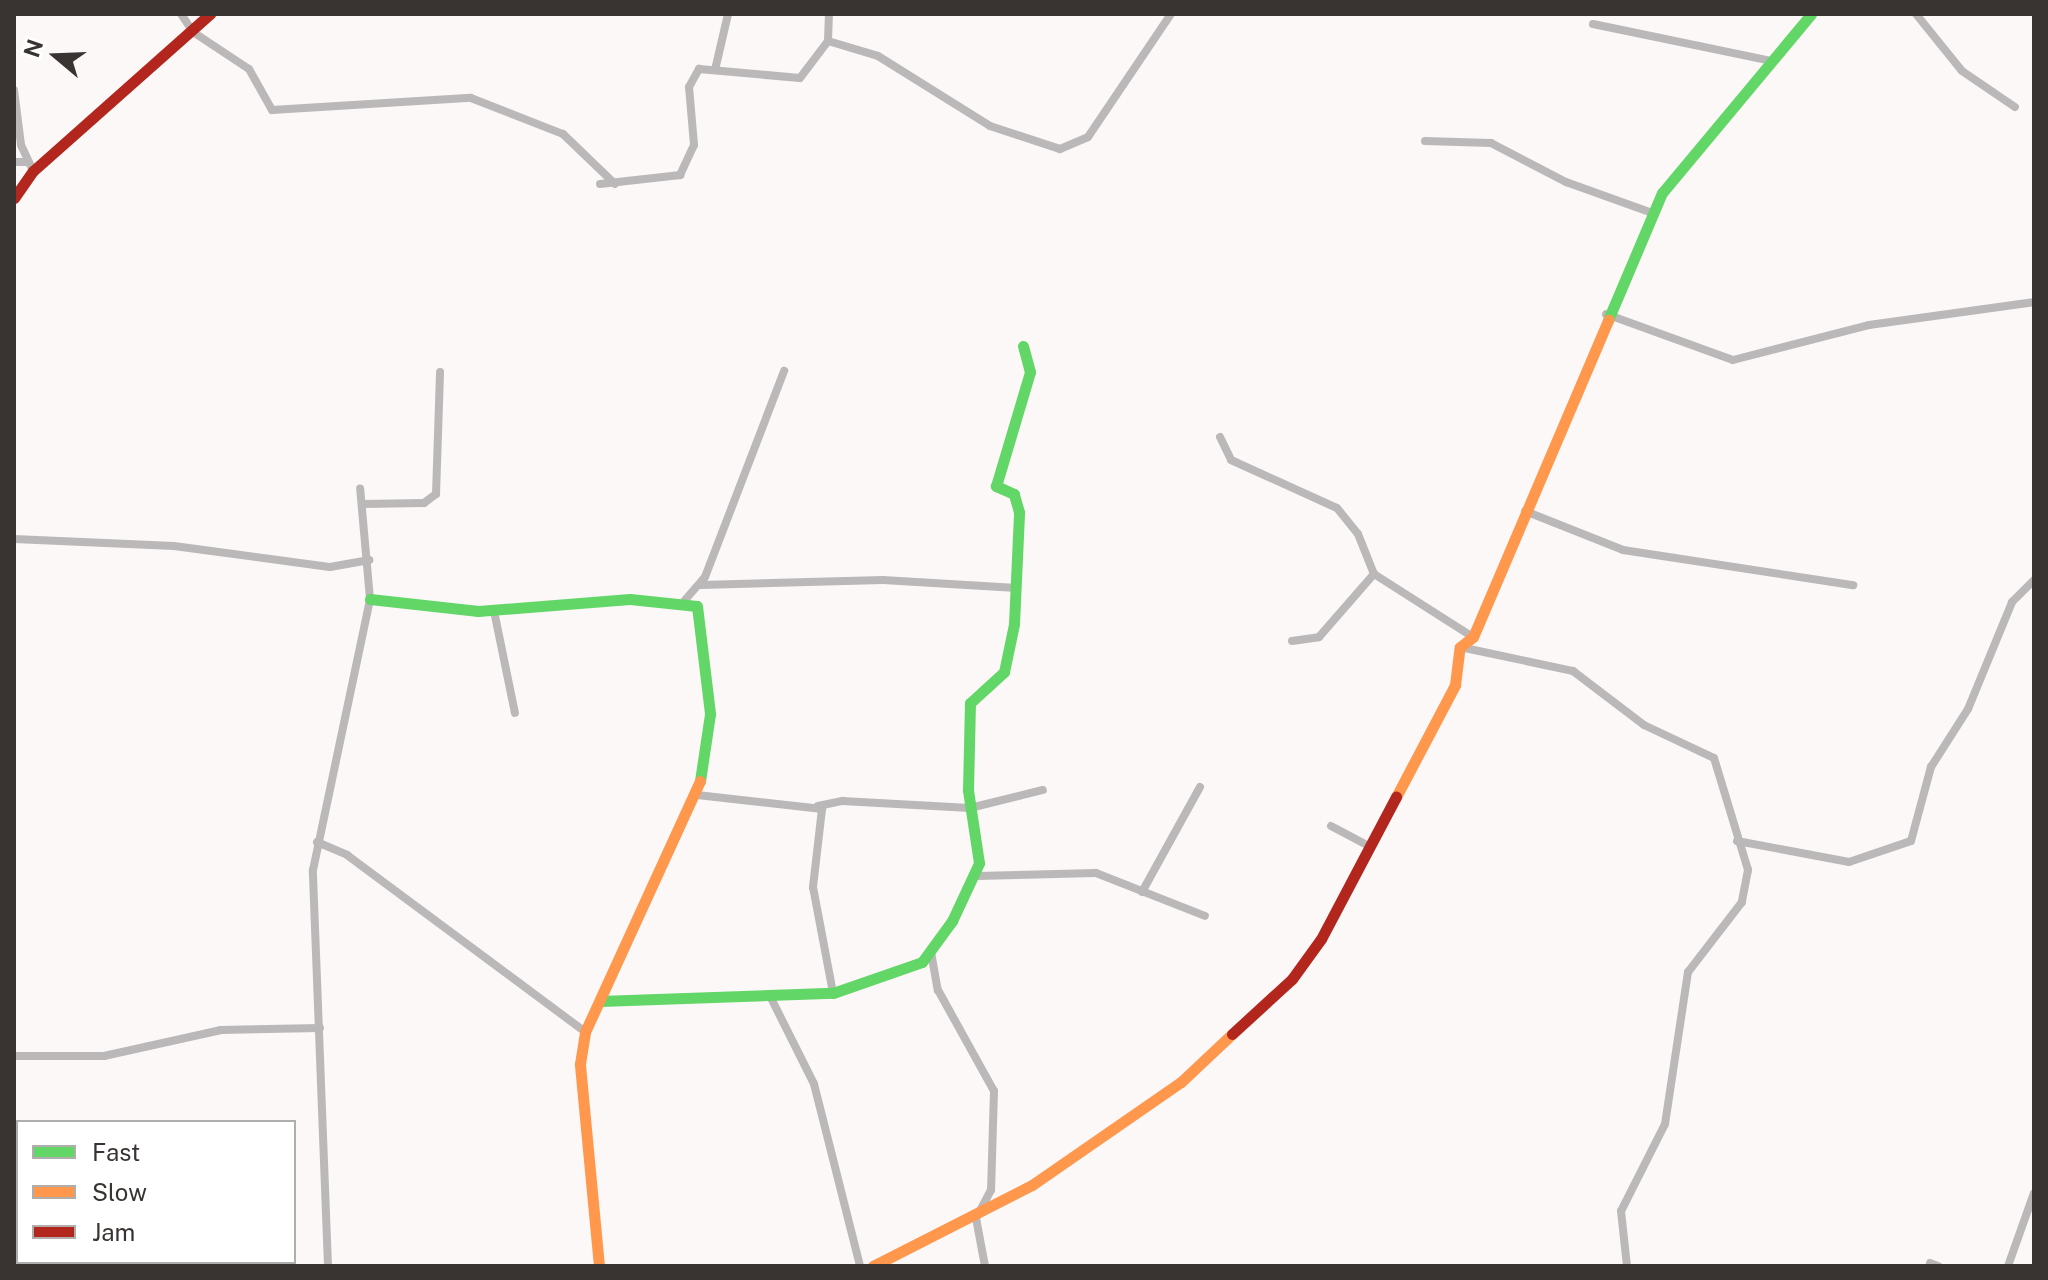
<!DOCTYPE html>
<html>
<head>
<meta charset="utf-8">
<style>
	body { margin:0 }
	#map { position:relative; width:2048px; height:1280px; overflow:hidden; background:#fbf8f7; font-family:"Public Sans",sans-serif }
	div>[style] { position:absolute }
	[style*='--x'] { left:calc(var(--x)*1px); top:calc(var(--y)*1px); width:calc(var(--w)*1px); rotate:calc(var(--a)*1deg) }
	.street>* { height:8px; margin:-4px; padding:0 4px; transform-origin:4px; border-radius:4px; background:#bbb8b9 }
	.fast>* { height:11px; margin:-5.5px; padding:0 5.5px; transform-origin:5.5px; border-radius:5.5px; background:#63d668 }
	.slow>* { height:11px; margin:-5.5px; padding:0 5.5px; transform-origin:5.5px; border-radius:5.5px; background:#ff974d }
	.jam>* { height:11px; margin:-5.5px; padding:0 5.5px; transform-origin:5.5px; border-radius:5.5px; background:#b3261e }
	span { translate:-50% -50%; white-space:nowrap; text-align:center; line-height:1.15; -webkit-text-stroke:6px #fff; paint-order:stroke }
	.frame { position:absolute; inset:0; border:16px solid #393431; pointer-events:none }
	.legend { position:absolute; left:16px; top:1120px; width:280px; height:144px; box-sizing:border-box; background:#fff; border:2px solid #b0aead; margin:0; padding:10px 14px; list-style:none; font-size:24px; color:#393431 }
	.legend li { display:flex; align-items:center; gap:16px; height:40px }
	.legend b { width:40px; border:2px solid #b0aead }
	.north { position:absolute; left:16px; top:16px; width:80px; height:80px; -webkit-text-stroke:6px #fff; paint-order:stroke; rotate:289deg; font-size:22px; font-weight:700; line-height:32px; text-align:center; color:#393431 }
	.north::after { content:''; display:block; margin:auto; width:28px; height:36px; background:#393431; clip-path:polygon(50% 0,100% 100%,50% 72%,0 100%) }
</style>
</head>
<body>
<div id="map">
	<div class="street">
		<i style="--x:181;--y:14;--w:22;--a:56"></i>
		<i style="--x:193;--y:32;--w:67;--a:33.5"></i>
		<i style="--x:249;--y:69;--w:47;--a:60.7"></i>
		<i style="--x:272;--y:110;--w:199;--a:-3.5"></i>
		<i style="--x:471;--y:98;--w:99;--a:21.4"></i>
		<i style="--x:563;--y:134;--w:72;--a:43.9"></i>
		<i style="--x:1916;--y:14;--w:73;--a:51.1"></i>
		<i style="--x:1962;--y:71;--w:64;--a:34.2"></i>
		<i style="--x:1593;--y:24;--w:183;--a:11.7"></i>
		<i style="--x:828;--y:41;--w:52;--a:16.7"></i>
		<i style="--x:878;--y:56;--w:132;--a:32"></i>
		<i style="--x:990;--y:126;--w:74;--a:18.2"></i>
		<i style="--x:1060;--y:149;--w:30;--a:-23"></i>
		<i style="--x:1088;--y:137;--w:148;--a:-56"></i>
		<i style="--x:715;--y:70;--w:57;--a:-76.9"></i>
		<i style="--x:14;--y:90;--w:55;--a:82.7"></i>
		<i style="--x:21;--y:145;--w:29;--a:65"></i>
		<i style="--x:1425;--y:141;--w:66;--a:1.7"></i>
		<i style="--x:1491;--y:143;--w:85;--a:27.5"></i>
		<i style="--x:1566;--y:182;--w:91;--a:19.8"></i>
		<i style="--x:14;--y:162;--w:14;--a:0"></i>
		<i style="--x:600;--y:184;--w:81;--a:-6.4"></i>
		<i style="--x:680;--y:175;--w:33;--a:-65"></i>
		<i style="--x:694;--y:145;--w:58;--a:-94.9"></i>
		<i style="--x:689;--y:87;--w:21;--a:-61"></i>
		<i style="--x:699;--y:69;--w:101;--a:5.1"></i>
		<i style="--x:800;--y:78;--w:46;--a:-52.9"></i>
		<i style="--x:828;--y:41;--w:27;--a:-88"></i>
		<i style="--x:1606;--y:314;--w:135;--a:19.9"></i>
		<i style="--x:1733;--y:360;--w:140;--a:-14.4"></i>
		<i style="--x:1869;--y:325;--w:167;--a:-7.9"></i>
		<i style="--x:1220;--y:437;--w:25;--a:64"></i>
		<i style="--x:1231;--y:460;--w:116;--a:24.4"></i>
		<i style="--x:1337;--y:508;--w:33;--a:51"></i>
		<i style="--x:1358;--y:534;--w:43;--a:68.2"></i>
		<i style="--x:1374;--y:574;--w:117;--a:32.5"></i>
		<i style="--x:362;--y:504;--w:62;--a:-0.9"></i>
		<i style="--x:424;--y:503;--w:15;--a:-37"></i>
		<i style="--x:436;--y:494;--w:122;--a:-88.1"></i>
		<i style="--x:1525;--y:511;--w:105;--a:21.7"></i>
		<i style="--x:1623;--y:550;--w:233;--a:8.7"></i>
		<i style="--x:14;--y:539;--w:160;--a:2.5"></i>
		<i style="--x:174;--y:546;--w:157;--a:7.7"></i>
		<i style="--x:330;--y:567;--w:40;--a:-10"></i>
		<i style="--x:701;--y:585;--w:182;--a:-1.6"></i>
		<i style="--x:883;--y:580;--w:134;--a:3.4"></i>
		<i style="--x:685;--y:600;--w:30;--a:-49"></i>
		<i style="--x:705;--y:577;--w:221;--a:-69"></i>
		<i style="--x:494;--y:611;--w:104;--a:78.4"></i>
		<i style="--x:1292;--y:641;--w:27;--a:-8"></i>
		<i style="--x:1319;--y:637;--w:84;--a:-48.9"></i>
		<i style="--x:1460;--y:647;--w:116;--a:12"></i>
		<i style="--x:1573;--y:671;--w:89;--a:37.3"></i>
		<i style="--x:1644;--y:725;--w:77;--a:25.2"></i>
		<i style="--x:1714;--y:758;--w:117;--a:73.1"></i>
		<i style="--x:1748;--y:870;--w:33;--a:101"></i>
		<i style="--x:1742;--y:902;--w:88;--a:127.6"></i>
		<i style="--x:1688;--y:972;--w:154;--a:98.6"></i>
		<i style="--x:1665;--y:1124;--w:97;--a:116.8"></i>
		<i style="--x:1621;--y:1211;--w:55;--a:83.8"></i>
		<i style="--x:697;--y:795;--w:126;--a:6.4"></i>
		<i style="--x:822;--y:809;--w:79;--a:96.6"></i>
		<i style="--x:813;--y:887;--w:108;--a:79.3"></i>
		<i style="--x:818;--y:806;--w:25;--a:-12"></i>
		<i style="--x:842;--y:801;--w:128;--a:3.1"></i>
		<i style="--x:970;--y:808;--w:75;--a:-13.9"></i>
		<i style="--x:1331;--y:826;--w:38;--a:28"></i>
		<i style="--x:1737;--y:841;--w:114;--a:10.6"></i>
		<i style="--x:1849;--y:862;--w:65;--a:-18.7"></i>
		<i style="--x:1911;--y:841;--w:77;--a:-74.9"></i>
		<i style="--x:1931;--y:767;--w:69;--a:-57.5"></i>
		<i style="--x:1968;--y:709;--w:116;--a:-67.6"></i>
		<i style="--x:2012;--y:602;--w:31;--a:-45"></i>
		<i style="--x:317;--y:842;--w:33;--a:23"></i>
		<i style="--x:347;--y:855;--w:297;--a:36.6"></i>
		<i style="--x:977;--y:876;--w:119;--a:-1.4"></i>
		<i style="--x:1096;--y:873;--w:117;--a:21.5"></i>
		<i style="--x:1142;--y:892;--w:120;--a:-61.1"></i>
		<i style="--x:931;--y:952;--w:39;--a:80"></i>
		<i style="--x:938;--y:990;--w:115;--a:61"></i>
		<i style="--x:994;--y:1091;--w:99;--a:91.7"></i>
		<i style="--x:991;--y:1190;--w:32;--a:118"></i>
		<i style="--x:976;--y:1218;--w:49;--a:79.4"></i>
		<i style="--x:771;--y:998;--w:96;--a:63.4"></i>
		<i style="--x:814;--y:1084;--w:188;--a:75.8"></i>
		<i style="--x:14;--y:1056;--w:90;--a:0"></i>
		<i style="--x:104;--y:1056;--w:120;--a:-12.5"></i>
		<i style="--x:221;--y:1030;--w:99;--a:-1.2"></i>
		<i style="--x:1930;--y:1263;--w:9;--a:21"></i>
		<i style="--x:328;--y:1266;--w:396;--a:-92.2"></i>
		<i style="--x:313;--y:870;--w:277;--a:-78.1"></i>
		<i style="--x:370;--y:599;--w:111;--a:-95.1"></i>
		<i style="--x:2008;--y:1266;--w:77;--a:-70.4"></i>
	</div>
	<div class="fast">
		<i style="--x:1608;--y:320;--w:138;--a:-67"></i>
		<i style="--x:1662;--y:193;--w:233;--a:-50.2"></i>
		<i style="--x:370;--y:599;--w:109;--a:6.3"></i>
		<i style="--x:478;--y:611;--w:152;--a:-4.5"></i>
		<i style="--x:630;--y:599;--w:67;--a:6"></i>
		<i style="--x:697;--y:606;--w:109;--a:83.1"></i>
		<i style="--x:710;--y:714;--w:68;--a:98.5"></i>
		<i style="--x:600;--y:1001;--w:233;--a:-2"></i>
		<i style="--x:833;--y:993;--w:94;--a:-19.2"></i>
		<i style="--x:922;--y:962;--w:51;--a:-53.8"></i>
		<i style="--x:952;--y:921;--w:64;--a:-65"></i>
		<i style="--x:979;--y:863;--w:74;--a:-98.6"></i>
		<i style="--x:968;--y:790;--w:87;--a:-88.7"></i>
		<i style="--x:970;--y:703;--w:46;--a:-42.4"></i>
		<i style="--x:1004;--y:672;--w:49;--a:-78.2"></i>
		<i style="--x:1014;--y:624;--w:112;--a:-87.4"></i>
		<i style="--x:1019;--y:512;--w:19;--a:-106"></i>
		<i style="--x:1014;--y:494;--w:20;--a:-156"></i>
		<i style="--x:996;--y:486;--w:119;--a:-73.4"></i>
		<i style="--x:1030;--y:372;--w:27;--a:-105"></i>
	</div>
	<div class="slow">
		<i style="--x:1396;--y:797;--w:127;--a:-62.2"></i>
		<i style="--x:1455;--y:685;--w:38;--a:-83"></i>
		<i style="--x:1460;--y:647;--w:16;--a:-38"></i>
		<i style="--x:1473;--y:637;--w:345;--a:-66.9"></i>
		<i style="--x:599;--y:1266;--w:203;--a:-95.4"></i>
		<i style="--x:580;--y:1064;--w:32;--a:-81"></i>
		<i style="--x:585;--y:1032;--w:276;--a:-65.4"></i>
		<i style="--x:873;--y:1266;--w:178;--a:-27"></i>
		<i style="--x:1032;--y:1185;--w:181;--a:-34.7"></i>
		<i style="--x:1181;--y:1082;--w:70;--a:-43.3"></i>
	</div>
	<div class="jam">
		<i style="--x:14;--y:198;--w:33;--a:-55"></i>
		<i style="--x:33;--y:171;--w:237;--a:-41.6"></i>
		<i style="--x:1232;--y:1034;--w:81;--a:-42.5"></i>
		<i style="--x:1292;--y:979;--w:49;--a:-54.1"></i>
		<i style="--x:1321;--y:939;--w:161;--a:-62.2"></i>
	</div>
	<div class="frame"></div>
	<ul class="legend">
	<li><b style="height:10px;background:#63d668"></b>Fast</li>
	<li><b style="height:10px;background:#ff974d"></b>Slow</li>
	<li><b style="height:10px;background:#b3261e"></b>Jam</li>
	</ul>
	<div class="north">N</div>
</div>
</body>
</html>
